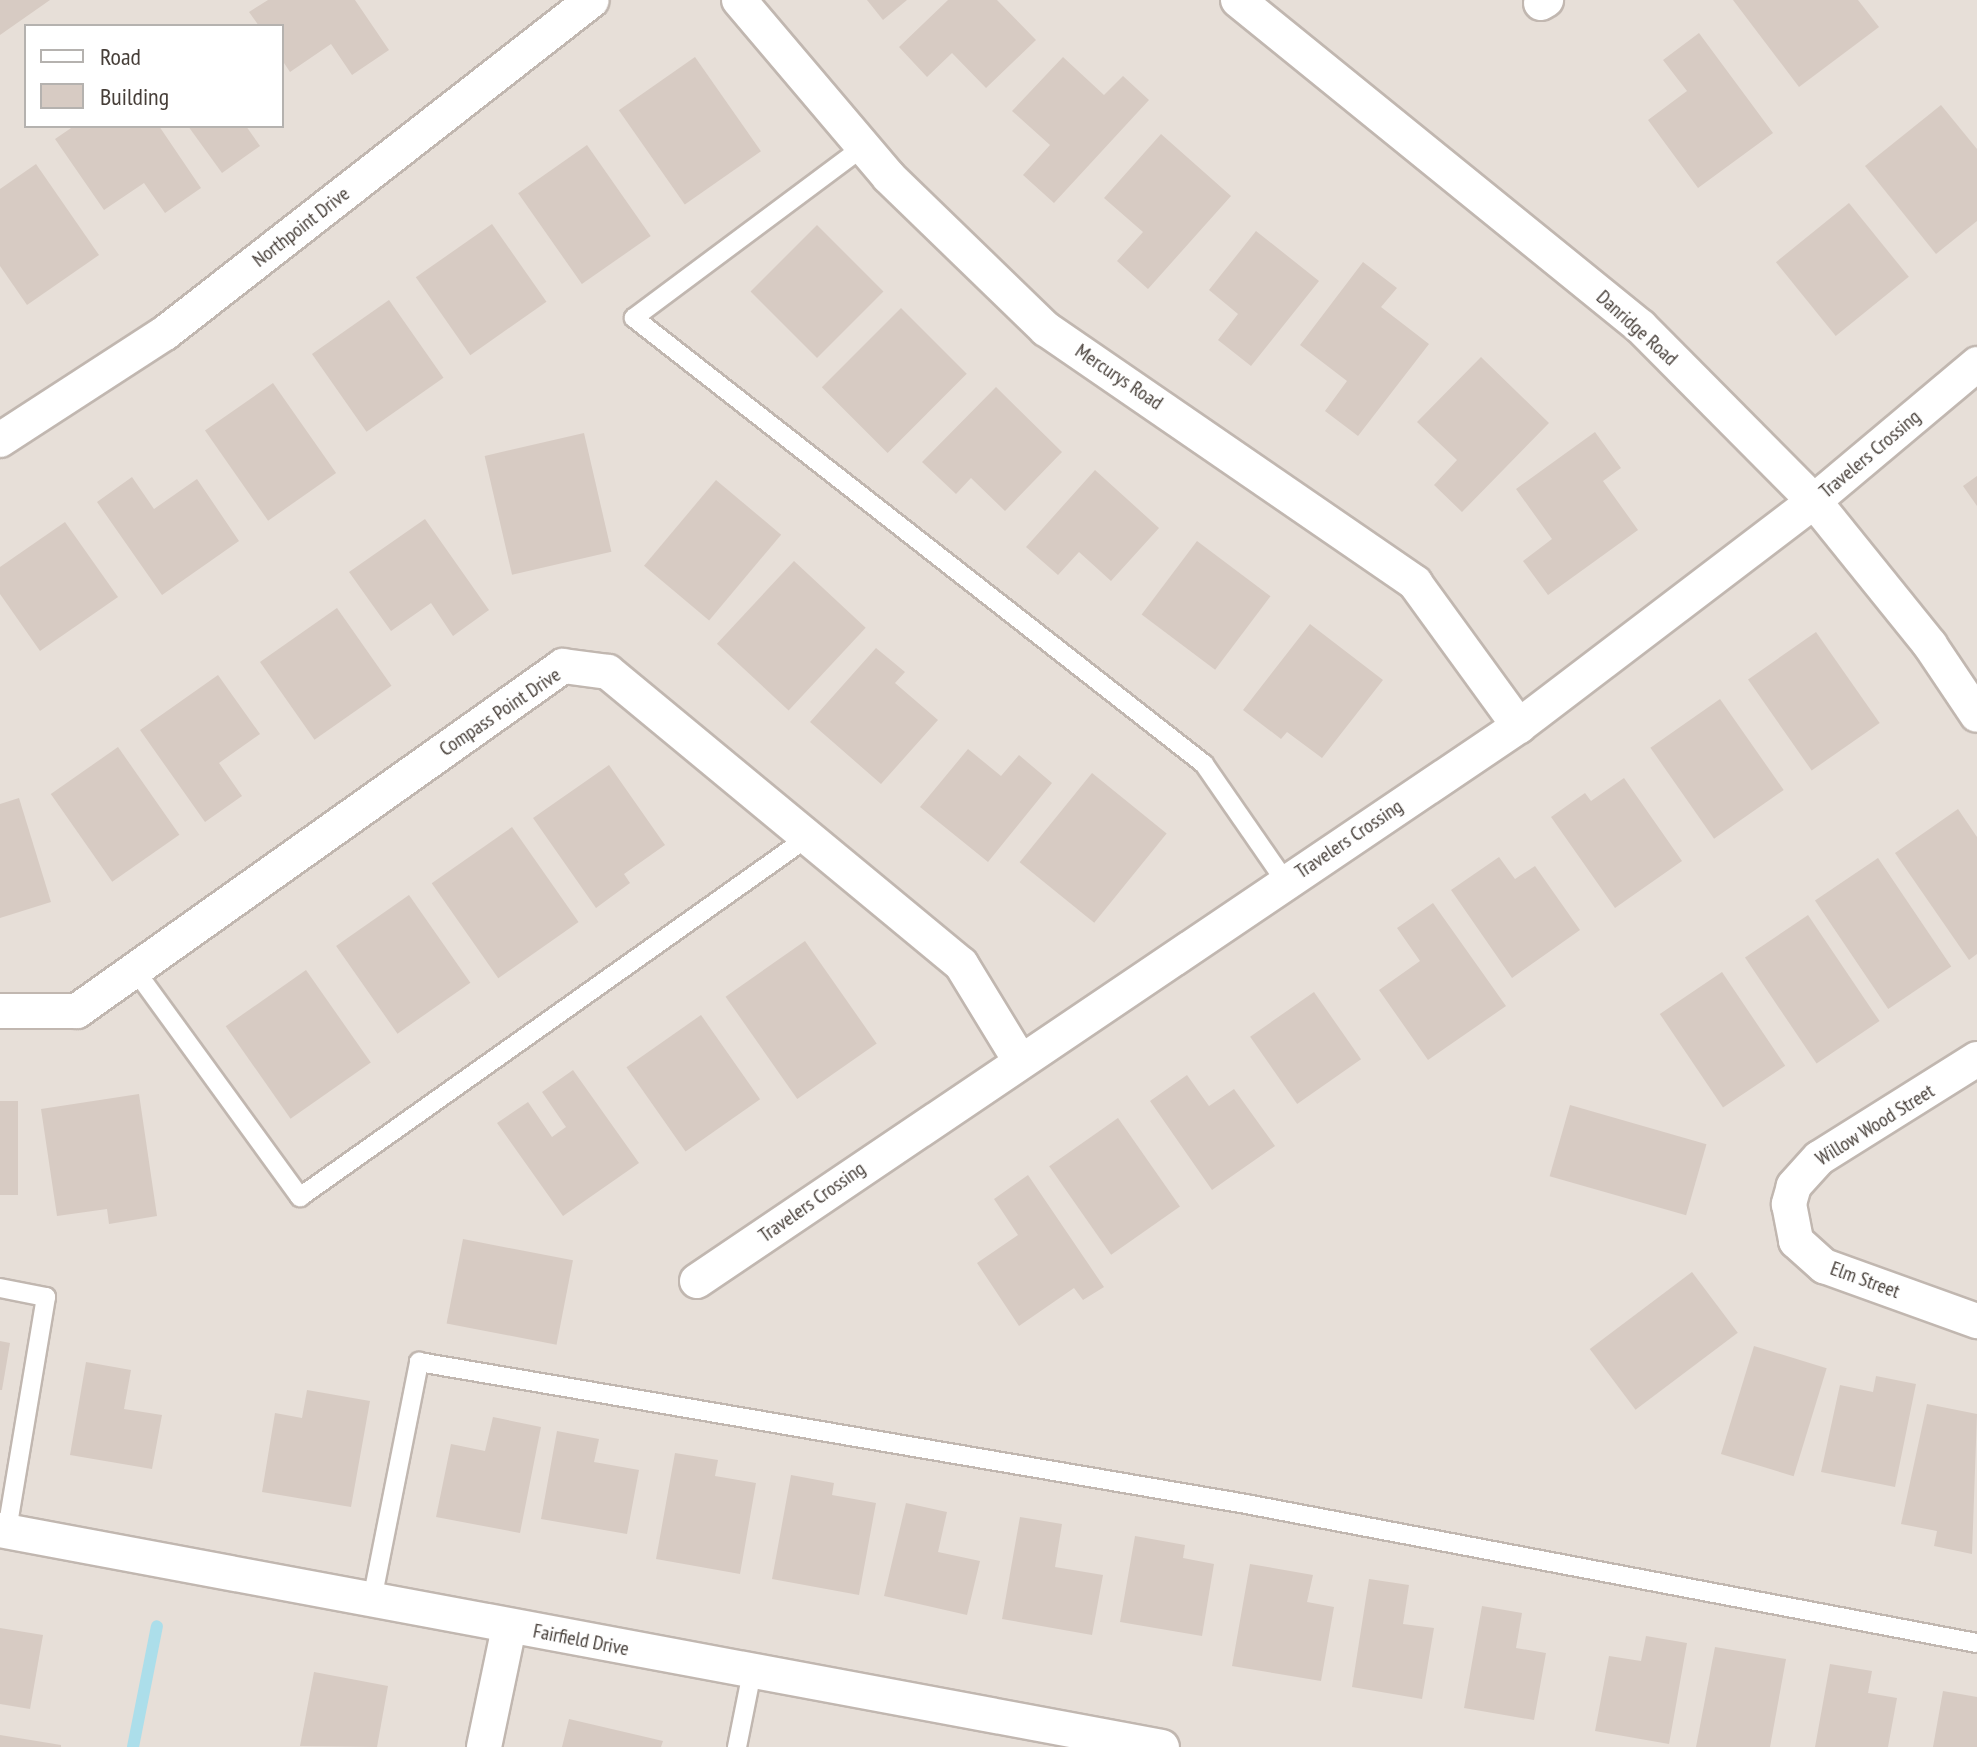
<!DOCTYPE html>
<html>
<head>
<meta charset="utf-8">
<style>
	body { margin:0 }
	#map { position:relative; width:1977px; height:1747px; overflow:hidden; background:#f3eeea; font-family:"PT Sans Narrow",sans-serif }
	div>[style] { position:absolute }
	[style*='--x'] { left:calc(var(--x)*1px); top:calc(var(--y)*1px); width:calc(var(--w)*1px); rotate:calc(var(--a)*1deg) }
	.residential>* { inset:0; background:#e7dfd8 }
	.stream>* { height:12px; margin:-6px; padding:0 6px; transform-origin:6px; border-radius:6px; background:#acdeea }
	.building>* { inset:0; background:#d7cbc3; transform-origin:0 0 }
	.roads { filter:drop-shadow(2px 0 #c1b7b0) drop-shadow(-2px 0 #c1b7b0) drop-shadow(0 2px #c1b7b0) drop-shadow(0 -2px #c1b7b0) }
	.lane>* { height:18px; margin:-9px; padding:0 9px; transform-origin:9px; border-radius:9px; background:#fff }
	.street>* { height:34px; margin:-17px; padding:0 17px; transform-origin:17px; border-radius:17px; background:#fff }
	span { translate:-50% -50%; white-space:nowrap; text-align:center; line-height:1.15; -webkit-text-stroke:7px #fff; paint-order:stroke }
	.street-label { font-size:20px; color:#463e38 }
	.legend { position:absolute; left:24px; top:24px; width:260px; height:104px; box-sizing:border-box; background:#fff; border:2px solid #b5b2af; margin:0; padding:10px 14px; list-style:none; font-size:24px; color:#463e38 }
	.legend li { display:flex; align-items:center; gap:16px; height:40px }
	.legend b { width:40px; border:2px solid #b5b2af }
</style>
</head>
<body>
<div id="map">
	<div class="residential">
		<i style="clip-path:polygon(evenodd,0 0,1977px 0,1977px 1747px,0 1747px,0 0,26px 26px,282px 26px,282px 126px,26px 126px,26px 26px)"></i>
	</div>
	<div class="stream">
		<i style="--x:133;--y:1747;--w:123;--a:-78.8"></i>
	</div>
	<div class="building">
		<i style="clip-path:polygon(0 0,50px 0,0 35px)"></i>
		<i style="clip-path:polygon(268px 0,355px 0,389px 50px,352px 75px,331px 44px,290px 72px,282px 60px,282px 26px,259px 26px,249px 12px)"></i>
		<i style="clip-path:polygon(867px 0,907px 0,883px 20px)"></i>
		<i style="clip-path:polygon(948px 0,997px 0,1036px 40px,986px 88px,952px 53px,927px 77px,899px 47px)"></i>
		<i style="clip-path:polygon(1733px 0,1858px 0,1879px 27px,1799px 87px)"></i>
		<i style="clip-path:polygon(1699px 33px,1773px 133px,1698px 188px,1648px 120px,1687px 91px,1663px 60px)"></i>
		<i style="left:695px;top:57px;width:115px;height:93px;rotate:55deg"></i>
		<i style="clip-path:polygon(1063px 57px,1104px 95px,1123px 76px,1149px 100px,1054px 203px,1023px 175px,1050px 145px,1012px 111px)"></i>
		<i style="clip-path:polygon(1941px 105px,1977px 149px,1977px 221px,1936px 254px,1865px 166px)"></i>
		<i style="clip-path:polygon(74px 126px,159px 126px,201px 188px,165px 213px,144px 183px,104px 210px,55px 139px)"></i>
		<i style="clip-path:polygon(188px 126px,246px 126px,260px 146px,222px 173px)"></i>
		<i style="clip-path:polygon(1161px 134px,1231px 196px,1148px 289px,1117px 261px,1143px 232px,1104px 198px)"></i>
		<i style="left:587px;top:145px;width:111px;height:84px;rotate:55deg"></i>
		<i style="clip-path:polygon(36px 164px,99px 255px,27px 305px,0 266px,0 189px)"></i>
		<i style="left:1849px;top:203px;width:95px;height:94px;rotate:51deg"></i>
		<i style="left:492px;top:224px;width:95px;height:93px;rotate:55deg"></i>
		<i style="left:817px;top:225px;width:94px;height:94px;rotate:45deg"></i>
		<i style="clip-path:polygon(1256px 231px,1319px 281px,1251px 366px,1218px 340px,1238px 314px,1209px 290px)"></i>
		<i style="clip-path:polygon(1363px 262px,1397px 288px,1381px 307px,1429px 344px,1358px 436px,1325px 411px,1347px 381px,1300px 345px)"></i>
		<i style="left:389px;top:300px;width:95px;height:94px;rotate:55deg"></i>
		<i style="left:901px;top:308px;width:93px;height:112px;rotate:45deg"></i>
		<i style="clip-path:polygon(1481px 357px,1549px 423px,1462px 512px,1434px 485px,1457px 460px,1417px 422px)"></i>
		<i style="left:273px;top:383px;width:110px;height:83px;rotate:55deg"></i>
		<i style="clip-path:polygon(996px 387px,1062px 452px,1005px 511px,971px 478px,956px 494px,922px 462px)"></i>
		<i style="clip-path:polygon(1595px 432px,1621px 468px,1603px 481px,1638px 530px,1548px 595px,1523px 561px,1552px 539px,1516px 489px)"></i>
		<i style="left:584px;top:433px;width:122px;height:102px;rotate:77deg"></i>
		<i style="clip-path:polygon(1095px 470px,1159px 528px,1111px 581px,1079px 552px,1058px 575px,1026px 547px)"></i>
		<i style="clip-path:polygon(1977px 476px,1977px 506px,1963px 486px)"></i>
		<i style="clip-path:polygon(132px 477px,154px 509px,197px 479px,239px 541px,162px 595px,97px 502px)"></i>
		<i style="left:716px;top:480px;width:85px;height:112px;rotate:40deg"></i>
		<i style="clip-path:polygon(425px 519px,489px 610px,453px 636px,431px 603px,391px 631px,349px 572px)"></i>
		<i style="clip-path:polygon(65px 522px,118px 597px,40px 651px,0 594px,0 567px)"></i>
		<i style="left:1197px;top:541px;width:92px;height:92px;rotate:37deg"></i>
		<i style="left:794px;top:561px;width:98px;height:113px;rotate:43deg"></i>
		<i style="left:337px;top:608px;width:95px;height:94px;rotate:55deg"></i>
		<i style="clip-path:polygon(1310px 624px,1383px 680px,1322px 758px,1287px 732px,1281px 739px,1243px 710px)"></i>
		<i style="left:1816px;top:632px;width:111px;height:83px;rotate:55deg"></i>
		<i style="clip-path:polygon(876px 648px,905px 672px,895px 683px,938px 720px,881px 784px,810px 722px)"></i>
		<i style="clip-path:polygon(218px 675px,260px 734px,219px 763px,242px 796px,205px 822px,140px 730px)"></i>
		<i style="left:1720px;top:699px;width:111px;height:85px;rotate:55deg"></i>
		<i style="left:118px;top:747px;width:107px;height:82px;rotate:55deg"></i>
		<i style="clip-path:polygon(968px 749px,1001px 776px,1019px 755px,1052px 783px,988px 862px,920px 807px)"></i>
		<i style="clip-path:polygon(609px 765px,665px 845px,624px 874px,630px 883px,596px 908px,533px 818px)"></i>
		<i style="left:1092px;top:773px;width:96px;height:115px;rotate:39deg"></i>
		<i style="clip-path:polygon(1624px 778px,1682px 861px,1615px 908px,1551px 817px,1585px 793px,1591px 801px)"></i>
		<i style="clip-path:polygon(19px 798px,51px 902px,0 918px,0 804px)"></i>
		<i style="clip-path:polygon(1958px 809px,1977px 837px,1977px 954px,1969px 960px,1895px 853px)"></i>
		<i style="left:512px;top:827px;width:116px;height:98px;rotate:55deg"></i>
		<i style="clip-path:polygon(1499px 857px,1515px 879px,1535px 866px,1580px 930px,1512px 978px,1451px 890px)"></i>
		<i style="left:1878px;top:858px;width:131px;height:76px;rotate:56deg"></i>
		<i style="left:409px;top:895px;width:107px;height:89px;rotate:55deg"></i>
		<i style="clip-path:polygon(1433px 903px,1506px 1006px,1428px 1060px,1379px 990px,1420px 961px,1397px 928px)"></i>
		<i style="left:1808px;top:915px;width:128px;height:76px;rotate:56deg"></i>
		<i style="left:805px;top:941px;width:125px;height:97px;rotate:55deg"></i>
		<i style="left:306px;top:970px;width:113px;height:98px;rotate:55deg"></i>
		<i style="left:1722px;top:972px;width:113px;height:75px;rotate:56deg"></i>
		<i style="left:1314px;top:992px;width:82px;height:78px;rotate:55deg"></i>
		<i style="left:701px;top:1015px;width:103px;height:91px;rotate:55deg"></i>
		<i style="clip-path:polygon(573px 1070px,639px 1163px,563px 1216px,497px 1123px,528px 1102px,552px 1137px,566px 1127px,542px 1092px)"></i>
		<i style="clip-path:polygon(1187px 1075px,1209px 1106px,1234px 1089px,1275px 1146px,1212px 1190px,1150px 1101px)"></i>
		<i style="clip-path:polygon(139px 1094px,157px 1216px,109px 1224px,107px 1209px,57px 1216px,41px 1109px)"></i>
		<i style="left:0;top:1101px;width:18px;height:94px"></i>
		<i style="left:1570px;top:1105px;width:142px;height:74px;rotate:16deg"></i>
		<i style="left:1118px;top:1118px;width:108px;height:84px;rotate:55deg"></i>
		<i style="clip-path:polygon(1028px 1175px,1104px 1287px,1083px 1300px,1074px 1288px,1019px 1326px,977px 1263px,1018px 1235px,994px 1199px)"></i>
		<i style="left:463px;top:1239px;width:112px;height:86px;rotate:11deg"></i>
		<i style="left:1692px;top:1272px;width:76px;height:128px;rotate:53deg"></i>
		<i style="clip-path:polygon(0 1341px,10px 1343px,2px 1390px,0 1390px)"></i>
		<i style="left:1754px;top:1346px;width:76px;height:113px;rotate:17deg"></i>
		<i style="clip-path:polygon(86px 1362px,131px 1370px,124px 1409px,162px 1415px,152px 1469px,70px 1455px)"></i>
		<i style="clip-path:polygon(1876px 1376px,1916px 1384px,1895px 1487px,1821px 1472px,1840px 1385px,1873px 1392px)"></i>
		<i style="clip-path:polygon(307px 1390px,370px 1401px,351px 1507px,262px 1492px,275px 1413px,302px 1418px)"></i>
		<i style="clip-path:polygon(1927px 1404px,1977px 1414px,1972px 1554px,1934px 1546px,1937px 1531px,1901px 1524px)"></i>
		<i style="clip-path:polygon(493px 1417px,541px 1427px,520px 1533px,436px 1517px,451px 1444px,485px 1451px)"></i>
		<i style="clip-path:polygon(557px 1431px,599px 1439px,594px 1462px,639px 1470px,627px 1534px,541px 1519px)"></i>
		<i style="clip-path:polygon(675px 1453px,718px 1460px,715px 1476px,756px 1483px,740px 1574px,656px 1559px)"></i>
		<i style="clip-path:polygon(791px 1475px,834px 1483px,832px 1495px,876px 1503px,859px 1595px,772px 1579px)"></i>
		<i style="clip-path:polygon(906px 1503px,947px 1512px,938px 1552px,980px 1561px,967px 1615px,884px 1596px)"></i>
		<i style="clip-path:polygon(1020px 1517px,1062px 1524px,1055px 1567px,1103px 1575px,1092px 1635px,1002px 1619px)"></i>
		<i style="clip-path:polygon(1135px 1536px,1185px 1545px,1183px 1558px,1214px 1564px,1202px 1636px,1120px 1622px)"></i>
		<i style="clip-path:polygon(1250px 1564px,1313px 1575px,1307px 1602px,1334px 1607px,1321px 1681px,1232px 1666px)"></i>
		<i style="clip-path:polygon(1369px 1579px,1409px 1585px,1403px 1624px,1434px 1628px,1422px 1699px,1352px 1687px)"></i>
		<i style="clip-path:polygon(1482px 1606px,1522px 1613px,1516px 1648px,1546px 1653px,1534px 1720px,1464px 1708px)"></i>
		<i style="clip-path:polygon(0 1628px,43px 1635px,30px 1709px,0 1704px)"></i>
		<i style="clip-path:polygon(1646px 1636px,1687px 1643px,1669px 1744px,1595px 1731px,1609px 1656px,1641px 1661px)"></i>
		<i style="clip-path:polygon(1715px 1647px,1786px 1659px,1770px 1747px,1696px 1747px)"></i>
		<i style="clip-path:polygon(1830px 1664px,1872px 1671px,1868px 1693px,1897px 1698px,1888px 1747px,1815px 1747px)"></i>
		<i style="clip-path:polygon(314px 1672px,388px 1686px,377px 1747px,300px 1746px)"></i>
		<i style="clip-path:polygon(1943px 1691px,1977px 1697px,1977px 1747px,1933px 1747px)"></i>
		<i style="clip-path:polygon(569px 1719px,663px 1741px,661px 1747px,562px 1747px)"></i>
		<i style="clip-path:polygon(0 1735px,61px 1745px,61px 1747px,0 1747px)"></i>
	</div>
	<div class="roads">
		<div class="lane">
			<i style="--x:863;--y:147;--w:286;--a:143.3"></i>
			<i style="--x:634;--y:318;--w:724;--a:38.04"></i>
			<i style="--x:1204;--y:764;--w:142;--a:55.3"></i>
			<i style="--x:135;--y:970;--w:281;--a:54"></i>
			<i style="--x:300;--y:1197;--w:623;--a:-35.32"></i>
			<i style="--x:0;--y:1288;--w:47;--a:11.1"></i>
			<i style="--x:46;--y:1297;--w:237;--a:99.5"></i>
			<i style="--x:372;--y:1600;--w:243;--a:-78.8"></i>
			<i style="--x:419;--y:1362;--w:839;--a:9.74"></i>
			<i style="--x:1246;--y:1504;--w:744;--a:10.77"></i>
			<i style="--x:737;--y:1747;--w:76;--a:-78.7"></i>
		</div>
		<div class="street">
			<i style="--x:739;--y:0;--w:232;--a:49.7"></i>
			<i style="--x:889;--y:177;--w:219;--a:44.1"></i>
			<i style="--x:1046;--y:329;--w:448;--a:34.5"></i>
			<i style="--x:1415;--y:583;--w:177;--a:54"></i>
			<i style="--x:1238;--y:0;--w:519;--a:39.06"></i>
			<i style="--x:1641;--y:327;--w:245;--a:45.2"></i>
			<i style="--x:1814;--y:501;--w:185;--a:51.1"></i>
			<i style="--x:1930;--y:645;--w:84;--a:56.1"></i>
			<i style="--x:1541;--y:3;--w:6;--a:-31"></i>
			<i style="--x:0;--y:440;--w:197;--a:-33"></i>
			<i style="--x:165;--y:333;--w:541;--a:-37.95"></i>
			<i style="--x:0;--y:1011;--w:77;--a:0"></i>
			<i style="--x:77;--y:1011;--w:596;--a:-35.37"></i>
			<i style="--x:563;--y:666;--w:45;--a:7.6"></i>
			<i style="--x:608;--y:672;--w:458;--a:39.6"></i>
			<i style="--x:961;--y:964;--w:111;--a:58.6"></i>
			<i style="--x:1977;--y:1059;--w:186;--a:147.9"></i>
			<i style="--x:1819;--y:1158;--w:38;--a:132"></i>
			<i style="--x:1794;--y:1186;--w:19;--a:106"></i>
			<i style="--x:1789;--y:1204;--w:38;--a:79"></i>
			<i style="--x:1796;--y:1241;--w:38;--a:42"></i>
			<i style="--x:1824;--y:1266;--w:163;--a:19.8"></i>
			<i style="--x:697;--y:1281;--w:992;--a:-34.03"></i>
			<i style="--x:1519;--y:726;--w:371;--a:-37.3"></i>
			<i style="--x:1814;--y:501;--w:213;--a:-40"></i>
			<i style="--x:0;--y:1530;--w:1182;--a:10.58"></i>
			<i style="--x:484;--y:1747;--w:123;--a:-78.2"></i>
		</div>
	</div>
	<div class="street-label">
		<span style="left:301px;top:227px;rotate:-38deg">Northpoint Drive</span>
		<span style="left:1637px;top:328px;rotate:42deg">Danridge Road</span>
		<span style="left:1119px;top:377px;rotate:34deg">Mercurys Road</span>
		<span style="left:1870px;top:454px;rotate:-40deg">Travelers Crossing</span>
		<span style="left:500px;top:712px;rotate:-34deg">Compass Point Drive</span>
		<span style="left:1349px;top:839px;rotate:-34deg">Travelers Crossing</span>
		<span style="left:1875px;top:1125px;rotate:-32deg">Willow Wood Street</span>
		<span style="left:812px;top:1202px;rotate:-35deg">Travelers Crossing</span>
		<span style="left:1865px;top:1280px;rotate:20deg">Elm Street</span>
		<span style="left:581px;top:1640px;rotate:11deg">Fairfield Drive</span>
	</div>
	<ul class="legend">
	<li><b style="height:10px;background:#fff"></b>Road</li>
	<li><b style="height:22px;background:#d7cbc3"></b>Building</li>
	</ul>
</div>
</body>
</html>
